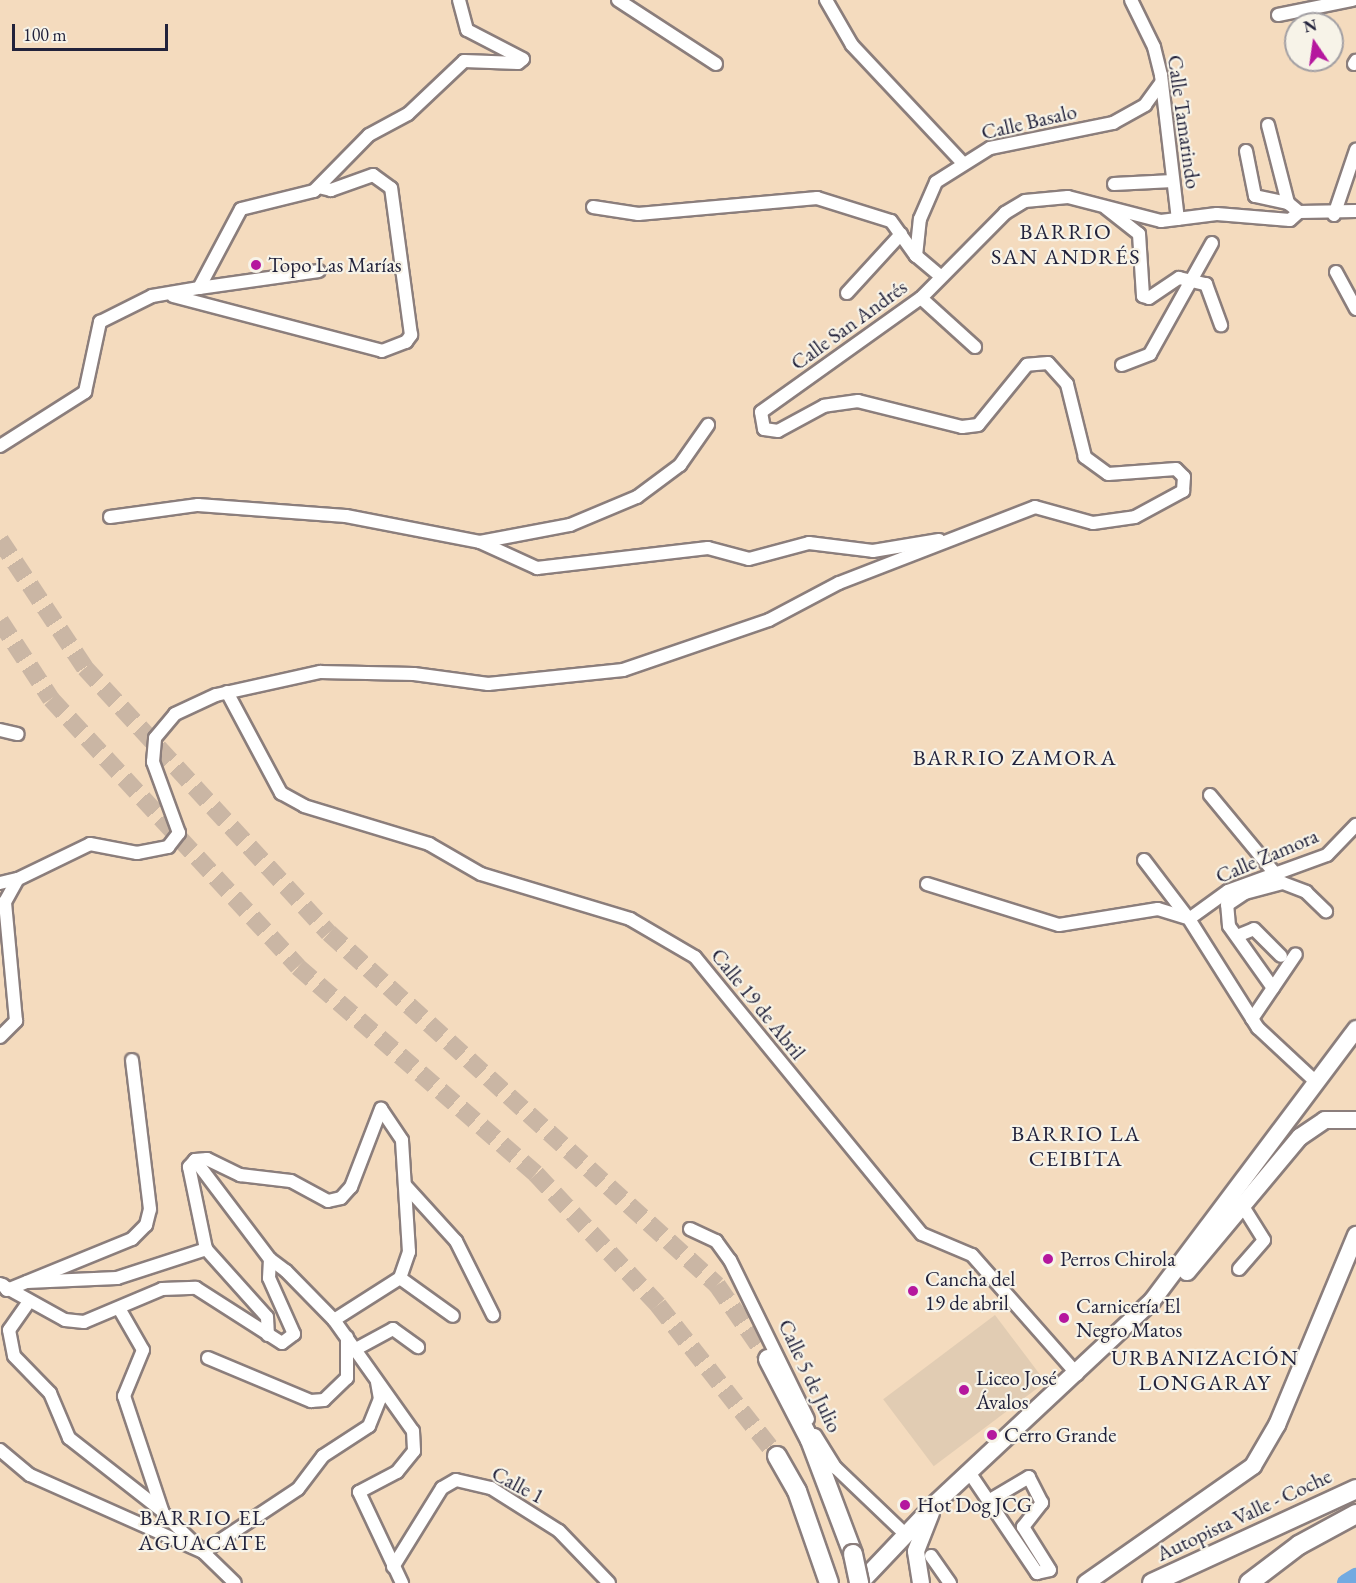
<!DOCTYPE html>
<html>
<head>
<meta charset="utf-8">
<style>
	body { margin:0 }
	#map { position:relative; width:1356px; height:1583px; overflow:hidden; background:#f4dbbe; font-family:"EB Garamond",serif }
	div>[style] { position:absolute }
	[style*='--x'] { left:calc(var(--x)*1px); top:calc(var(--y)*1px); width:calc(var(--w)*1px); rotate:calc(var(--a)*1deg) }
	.built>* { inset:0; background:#e1ccb3; transform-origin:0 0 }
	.river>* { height:18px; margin:-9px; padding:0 9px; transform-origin:9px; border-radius:9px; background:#72aae1 }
	.highway-tunnel>* { height:18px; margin-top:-9px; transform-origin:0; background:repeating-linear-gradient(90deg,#cab6a4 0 18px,transparent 0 27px) }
	.roads { filter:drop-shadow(2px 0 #8b7e7c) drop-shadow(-2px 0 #8b7e7c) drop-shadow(0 2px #8b7e7c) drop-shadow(0 -2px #8b7e7c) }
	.minor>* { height:12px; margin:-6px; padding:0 6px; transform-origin:6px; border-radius:6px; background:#fff }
	.major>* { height:16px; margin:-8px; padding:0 8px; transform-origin:8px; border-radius:8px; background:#fff }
	.highway>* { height:18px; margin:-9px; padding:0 9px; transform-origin:9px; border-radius:9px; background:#fff }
	.bridges { filter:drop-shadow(2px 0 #8b7e7c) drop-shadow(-2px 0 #8b7e7c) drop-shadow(0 2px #8b7e7c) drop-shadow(0 -2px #8b7e7c) }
	.highway-bridge>* { height:18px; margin:-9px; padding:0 9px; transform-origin:9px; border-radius:9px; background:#fff }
	.dots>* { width:16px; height:16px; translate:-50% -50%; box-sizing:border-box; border:3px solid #f7f3e8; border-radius:50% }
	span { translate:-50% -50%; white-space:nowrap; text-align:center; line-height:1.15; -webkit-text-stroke:4.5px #f7f3e8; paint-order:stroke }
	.street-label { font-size:21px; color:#22223b }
	.poi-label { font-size:21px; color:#22223b }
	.left { translate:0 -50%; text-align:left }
	.neighbourhood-label { font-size:22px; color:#22223b; letter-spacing:1.5px }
	.north { position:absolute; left:1284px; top:12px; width:60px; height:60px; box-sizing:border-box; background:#f7f3e8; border:2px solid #a29fa3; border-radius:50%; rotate:347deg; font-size:16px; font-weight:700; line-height:24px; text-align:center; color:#22223b }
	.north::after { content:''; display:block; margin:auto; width:21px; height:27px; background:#b5179e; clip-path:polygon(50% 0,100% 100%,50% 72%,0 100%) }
	.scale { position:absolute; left:12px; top:24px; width:156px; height:27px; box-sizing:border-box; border:3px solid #22223b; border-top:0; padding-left:8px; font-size:18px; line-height:21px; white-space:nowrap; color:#22223b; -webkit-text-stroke:4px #f7f3e8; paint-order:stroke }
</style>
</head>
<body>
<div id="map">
	<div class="built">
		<i style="left:995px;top:1315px;width:84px;height:140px;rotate:53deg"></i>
	</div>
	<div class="river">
		<i style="--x:1346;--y:1583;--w:12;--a:-31"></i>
	</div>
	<div class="highway-tunnel">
		<i style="--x:0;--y:540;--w:154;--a:56.4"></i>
		<i style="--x:85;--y:668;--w:360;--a:47.4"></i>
		<i style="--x:329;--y:933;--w:524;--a:42.21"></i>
		<i style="--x:717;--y:1285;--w:90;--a:55.4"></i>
		<i style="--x:0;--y:621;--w:93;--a:56.8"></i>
		<i style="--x:51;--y:699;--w:364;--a:47.3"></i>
		<i style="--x:298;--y:967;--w:315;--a:41"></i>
		<i style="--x:536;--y:1174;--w:179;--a:47"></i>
		<i style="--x:658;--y:1305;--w:192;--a:51.8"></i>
	</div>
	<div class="roads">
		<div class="minor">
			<i style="--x:618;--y:0;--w:117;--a:33.1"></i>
			<i style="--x:826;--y:0;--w:52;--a:60"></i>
			<i style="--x:852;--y:45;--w:161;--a:46.8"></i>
			<i style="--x:1131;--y:0;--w:52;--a:63.9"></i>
			<i style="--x:1154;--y:47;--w:29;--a:76"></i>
			<i style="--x:1161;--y:75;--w:145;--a:83.3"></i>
			<i style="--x:1278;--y:15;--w:76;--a:-11.5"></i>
			<i style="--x:1354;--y:64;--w:4;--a:-56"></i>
			<i style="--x:1268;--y:125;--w:81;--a:75.6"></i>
			<i style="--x:1246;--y:151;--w:46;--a:78.7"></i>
			<i style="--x:1255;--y:196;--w:34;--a:12"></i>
			<i style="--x:1288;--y:203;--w:14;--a:39"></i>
			<i style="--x:1114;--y:184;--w:59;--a:-2.9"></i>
			<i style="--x:593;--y:207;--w:46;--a:8.8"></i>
			<i style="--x:638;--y:214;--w:180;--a:-5.1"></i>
			<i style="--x:817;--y:198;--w:77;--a:17.3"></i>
			<i style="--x:891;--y:221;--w:43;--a:54.5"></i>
			<i style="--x:1106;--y:208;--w:42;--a:38.2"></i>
			<i style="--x:1139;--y:234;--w:62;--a:86.3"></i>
			<i style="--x:1143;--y:296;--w:6;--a:18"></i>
			<i style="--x:1149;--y:298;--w:36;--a:-34"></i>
			<i style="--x:1179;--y:278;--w:28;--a:13"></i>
			<i style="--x:1206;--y:284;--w:44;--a:69.9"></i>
			<i style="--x:1334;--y:215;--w:69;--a:-71.3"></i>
			<i style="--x:1336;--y:272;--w:42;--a:61.6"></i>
			<i style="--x:939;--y:275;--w:30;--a:-140"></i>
			<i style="--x:916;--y:256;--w:37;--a:-84"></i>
			<i style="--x:920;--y:219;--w:40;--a:-66.6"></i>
			<i style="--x:936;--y:182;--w:64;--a:-32.2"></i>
			<i style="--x:990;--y:148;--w:126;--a:-11.5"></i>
			<i style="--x:1113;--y:123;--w:37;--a:-29"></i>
			<i style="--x:1145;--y:105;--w:26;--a:-54"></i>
			<i style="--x:199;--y:288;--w:121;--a:-8.1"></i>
			<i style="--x:847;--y:293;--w:80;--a:-47.5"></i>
			<i style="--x:173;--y:296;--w:216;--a:14.7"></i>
			<i style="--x:382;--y:351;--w:26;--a:-21"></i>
			<i style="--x:406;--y:342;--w:9;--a:-54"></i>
			<i style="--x:411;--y:335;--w:148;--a:-97.7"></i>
			<i style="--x:391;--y:188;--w:22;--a:-144"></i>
			<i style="--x:373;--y:175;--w:45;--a:160.3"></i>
			<i style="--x:331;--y:190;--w:12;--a:-166"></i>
			<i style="--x:921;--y:298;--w:73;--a:42.2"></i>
			<i style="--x:1122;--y:365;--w:30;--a:-21"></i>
			<i style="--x:1150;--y:354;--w:127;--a:-60.8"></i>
			<i style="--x:0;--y:446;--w:101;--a:-32.4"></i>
			<i style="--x:85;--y:392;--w:72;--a:-77.9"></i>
			<i style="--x:100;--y:322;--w:58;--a:-26.6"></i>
			<i style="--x:152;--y:296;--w:48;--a:-9.7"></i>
			<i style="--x:199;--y:288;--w:89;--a:-62"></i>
			<i style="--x:241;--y:209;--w:75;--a:-13.9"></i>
			<i style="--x:314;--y:191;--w:78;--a:-45.5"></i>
			<i style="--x:369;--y:135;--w:44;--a:-28.3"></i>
			<i style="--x:408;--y:114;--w:77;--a:-43.4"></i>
			<i style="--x:464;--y:61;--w:54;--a:2.1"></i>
			<i style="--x:518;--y:63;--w:6;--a:-39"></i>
			<i style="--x:523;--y:59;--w:63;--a:-152.6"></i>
			<i style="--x:467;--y:30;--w:31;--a:-105"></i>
			<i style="--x:110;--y:517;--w:89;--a:-7.8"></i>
			<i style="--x:198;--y:505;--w:148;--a:4.3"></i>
			<i style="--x:346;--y:516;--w:136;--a:11"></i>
			<i style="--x:480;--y:542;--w:63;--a:24.5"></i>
			<i style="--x:537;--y:568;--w:172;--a:-6.7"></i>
			<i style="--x:708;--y:548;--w:42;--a:15"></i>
			<i style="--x:749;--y:559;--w:62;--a:-14.9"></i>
			<i style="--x:809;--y:543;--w:64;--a:7.1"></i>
			<i style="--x:873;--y:551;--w:67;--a:-9.5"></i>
			<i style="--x:480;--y:542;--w:92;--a:-10.7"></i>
			<i style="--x:570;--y:525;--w:73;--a:-22.7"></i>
			<i style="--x:637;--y:497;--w:54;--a:-36.7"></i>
			<i style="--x:680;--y:465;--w:49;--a:-55"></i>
			<i style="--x:227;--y:692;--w:115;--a:61.9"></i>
			<i style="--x:281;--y:793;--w:26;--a:29"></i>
			<i style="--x:304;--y:806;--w:131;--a:16.9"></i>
			<i style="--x:429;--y:844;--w:60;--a:30"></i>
			<i style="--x:481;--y:874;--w:156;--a:16.8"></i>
			<i style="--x:630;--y:919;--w:75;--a:30.3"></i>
			<i style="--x:695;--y:957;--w:358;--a:50.7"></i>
			<i style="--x:922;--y:1234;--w:54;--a:22.8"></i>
			<i style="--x:972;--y:1255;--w:159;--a:48.6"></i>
			<i style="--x:0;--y:730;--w:18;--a:13"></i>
			<i style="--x:1210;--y:795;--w:105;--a:50.4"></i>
			<i style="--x:1144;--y:860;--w:74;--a:52.7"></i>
			<i style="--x:1189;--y:919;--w:129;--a:57.7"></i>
			<i style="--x:1258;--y:1028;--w:79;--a:43"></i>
			<i style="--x:0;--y:883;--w:18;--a:-13"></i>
			<i style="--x:927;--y:884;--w:138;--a:17.3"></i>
			<i style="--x:1059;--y:925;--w:100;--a:-9.2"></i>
			<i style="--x:1158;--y:909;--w:28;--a:17"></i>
			<i style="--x:1189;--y:919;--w:48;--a:-35.7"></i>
			<i style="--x:1228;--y:891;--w:105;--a:-20"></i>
			<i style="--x:1327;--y:855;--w:42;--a:-46"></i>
			<i style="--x:1237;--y:936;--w:18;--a:-22"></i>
			<i style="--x:1254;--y:929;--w:38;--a:45"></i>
			<i style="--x:1273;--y:988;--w:76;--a:-125.4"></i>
			<i style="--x:1229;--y:926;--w:21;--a:-95"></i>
			<i style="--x:1227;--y:905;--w:22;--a:-34"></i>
			<i style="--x:1245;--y:893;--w:39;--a:-15"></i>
			<i style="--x:1283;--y:883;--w:25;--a:21"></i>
			<i style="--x:1306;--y:892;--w:28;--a:44"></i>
			<i style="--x:1252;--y:1019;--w:78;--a:-55.9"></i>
			<i style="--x:0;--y:1037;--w:23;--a:-45"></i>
			<i style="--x:16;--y:1021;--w:120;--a:-95.3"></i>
			<i style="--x:5;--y:902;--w:26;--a:-61"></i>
			<i style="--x:18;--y:879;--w:80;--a:-25.9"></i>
			<i style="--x:90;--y:844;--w:48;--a:10.8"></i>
			<i style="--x:137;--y:853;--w:32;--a:-11"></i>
			<i style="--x:168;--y:847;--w:18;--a:-52"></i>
			<i style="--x:179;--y:833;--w:76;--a:-110.1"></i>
			<i style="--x:153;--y:762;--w:24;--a:-85"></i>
			<i style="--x:155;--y:738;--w:31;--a:-50"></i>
			<i style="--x:175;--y:714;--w:45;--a:-24.9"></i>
			<i style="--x:216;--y:695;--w:107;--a:-12.5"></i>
			<i style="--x:320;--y:672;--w:94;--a:1.2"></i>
			<i style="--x:414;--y:674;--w:75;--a:7.7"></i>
			<i style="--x:488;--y:684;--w:136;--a:-5.9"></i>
			<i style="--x:623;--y:670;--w:154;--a:-18.9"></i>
			<i style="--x:769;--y:620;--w:79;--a:-27.9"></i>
			<i style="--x:839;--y:583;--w:210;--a:-21.2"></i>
			<i style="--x:1035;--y:507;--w:60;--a:15.4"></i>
			<i style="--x:1093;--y:523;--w:42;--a:-8.1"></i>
			<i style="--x:1135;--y:517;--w:55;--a:-28.4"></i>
			<i style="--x:1183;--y:491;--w:14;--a:-86"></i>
			<i style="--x:1184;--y:477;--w:11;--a:-135"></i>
			<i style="--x:1176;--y:469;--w:68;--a:175.8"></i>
			<i style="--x:1108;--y:474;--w:29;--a:-144"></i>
			<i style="--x:1085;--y:457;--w:75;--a:-103.9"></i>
			<i style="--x:1067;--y:384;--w:28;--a:-132"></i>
			<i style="--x:1048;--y:363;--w:21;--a:175"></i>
			<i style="--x:1027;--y:365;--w:77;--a:129.2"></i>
			<i style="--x:978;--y:425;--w:16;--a:173"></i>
			<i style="--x:962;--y:427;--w:107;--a:-166"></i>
			<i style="--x:858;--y:401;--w:34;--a:172"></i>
			<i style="--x:824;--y:406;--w:52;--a:151.5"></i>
			<i style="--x:778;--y:431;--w:14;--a:-172"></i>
			<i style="--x:764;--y:429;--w:17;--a:-100"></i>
			<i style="--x:761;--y:412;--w:196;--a:-35.5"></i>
			<i style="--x:921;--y:298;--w:120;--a:-45.3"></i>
			<i style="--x:1005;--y:213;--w:23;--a:-31"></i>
			<i style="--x:1025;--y:201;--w:43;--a:-5.3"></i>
			<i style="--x:1068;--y:197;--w:96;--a:14.5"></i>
			<i style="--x:1161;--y:221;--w:56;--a:-7.1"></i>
			<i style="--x:1217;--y:214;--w:73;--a:4.7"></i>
			<i style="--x:1290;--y:220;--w:12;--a:-42"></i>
			<i style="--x:1299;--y:212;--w:57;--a:-1"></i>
			<i style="--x:195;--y:1160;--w:124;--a:52.9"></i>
			<i style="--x:405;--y:1185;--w:76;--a:47.7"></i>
			<i style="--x:456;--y:1241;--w:83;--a:63.4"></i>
			<i style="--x:690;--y:1229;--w:29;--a:25"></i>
			<i style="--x:716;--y:1241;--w:24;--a:54"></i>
			<i style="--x:730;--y:1260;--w:177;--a:63.9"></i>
			<i style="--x:206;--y:1249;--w:91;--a:48.1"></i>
			<i style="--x:267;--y:1317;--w:18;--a:87"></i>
			<i style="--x:1239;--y:1269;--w:38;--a:-49"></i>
			<i style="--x:1264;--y:1240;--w:40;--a:-122"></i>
			<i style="--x:400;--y:1278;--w:65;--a:35.6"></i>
			<i style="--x:27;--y:1282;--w:90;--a:-2.5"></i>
			<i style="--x:117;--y:1278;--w:94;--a:-18"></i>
			<i style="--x:206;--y:1249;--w:84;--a:-101.7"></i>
			<i style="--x:189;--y:1167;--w:9;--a:-49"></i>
			<i style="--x:195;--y:1160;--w:12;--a:-5"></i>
			<i style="--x:207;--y:1159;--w:37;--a:26"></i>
			<i style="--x:240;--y:1175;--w:51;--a:6.7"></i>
			<i style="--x:291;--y:1181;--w:42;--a:28.4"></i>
			<i style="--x:328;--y:1201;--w:13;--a:-13"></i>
			<i style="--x:341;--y:1198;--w:15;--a:-48"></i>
			<i style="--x:351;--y:1187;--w:84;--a:-69"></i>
			<i style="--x:0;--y:1284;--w:74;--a:29"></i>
			<i style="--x:65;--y:1320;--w:19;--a:6"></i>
			<i style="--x:84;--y:1322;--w:85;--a:-22.9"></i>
			<i style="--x:162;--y:1289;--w:34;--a:-2"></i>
			<i style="--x:196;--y:1288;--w:102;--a:32.6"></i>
			<i style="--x:282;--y:1343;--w:15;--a:-37"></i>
			<i style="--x:294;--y:1334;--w:61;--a:-114.1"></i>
			<i style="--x:269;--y:1278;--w:19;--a:-87"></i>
			<i style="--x:270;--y:1259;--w:20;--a:37"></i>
			<i style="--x:286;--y:1271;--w:69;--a:45.6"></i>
			<i style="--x:334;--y:1320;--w:136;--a:54.6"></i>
			<i style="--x:413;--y:1431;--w:20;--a:87"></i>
			<i style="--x:414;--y:1451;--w:27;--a:129"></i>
			<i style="--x:397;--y:1472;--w:43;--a:152.2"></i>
			<i style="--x:359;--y:1492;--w:101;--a:64.7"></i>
			<i style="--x:3;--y:1285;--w:6;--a:51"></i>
			<i style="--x:7;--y:1290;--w:135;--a:-22.2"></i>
			<i style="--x:132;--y:1239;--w:20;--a:-45"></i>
			<i style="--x:146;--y:1225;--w:16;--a:-76"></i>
			<i style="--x:150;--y:1209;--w:150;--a:-96.9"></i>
			<i style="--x:28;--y:1303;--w:33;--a:125"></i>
			<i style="--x:9;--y:1330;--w:26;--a:79"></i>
			<i style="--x:14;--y:1356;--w:52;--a:45.8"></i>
			<i style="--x:50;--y:1393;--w:49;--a:67.1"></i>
			<i style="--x:69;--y:1438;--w:118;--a:38.1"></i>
			<i style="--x:120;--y:1310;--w:46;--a:60.1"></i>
			<i style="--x:143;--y:1350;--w:50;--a:112.4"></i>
			<i style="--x:124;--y:1396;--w:123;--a:71.6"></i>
			<i style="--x:163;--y:1513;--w:100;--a:44.2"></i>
			<i style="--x:334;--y:1320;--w:78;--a:-32.5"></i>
			<i style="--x:400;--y:1278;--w:28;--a:-71"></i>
			<i style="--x:409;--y:1252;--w:112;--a:-93.6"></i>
			<i style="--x:402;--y:1140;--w:37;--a:-124"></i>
			<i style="--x:356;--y:1349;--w:42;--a:-28.4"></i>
			<i style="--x:393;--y:1329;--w:31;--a:36"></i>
			<i style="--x:208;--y:1358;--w:112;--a:22.7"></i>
			<i style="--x:311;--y:1401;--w:13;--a:-4"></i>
			<i style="--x:324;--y:1400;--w:32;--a:-44"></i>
			<i style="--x:347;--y:1378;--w:41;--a:-90"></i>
			<i style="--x:815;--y:1435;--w:39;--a:58"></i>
			<i style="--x:836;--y:1468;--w:97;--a:43.7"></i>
			<i style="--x:0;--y:1450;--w:39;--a:40"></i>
			<i style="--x:30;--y:1475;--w:189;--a:24"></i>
			<i style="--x:203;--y:1552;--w:114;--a:-33.6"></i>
			<i style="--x:298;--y:1489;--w:41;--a:-52.9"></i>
			<i style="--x:323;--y:1456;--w:55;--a:-33.1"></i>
			<i style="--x:369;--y:1426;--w:29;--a:-68"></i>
			<i style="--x:380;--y:1399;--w:17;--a:-100"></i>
			<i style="--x:969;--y:1472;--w:122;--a:56"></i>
			<i style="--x:1037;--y:1573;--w:13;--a:-13"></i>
			<i style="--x:1050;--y:1570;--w:51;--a:-122.1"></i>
			<i style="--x:1023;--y:1527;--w:31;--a:-52"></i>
			<i style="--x:1042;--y:1503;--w:29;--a:-117"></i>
			<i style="--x:1029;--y:1477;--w:45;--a:149.5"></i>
			<i style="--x:931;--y:1556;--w:33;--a:55"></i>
			<i style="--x:393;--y:1567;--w:93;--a:-58.2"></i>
			<i style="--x:442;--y:1488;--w:16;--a:-30"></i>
			<i style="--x:456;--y:1480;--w:36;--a:13"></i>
			<i style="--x:491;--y:1488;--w:80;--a:32.3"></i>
			<i style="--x:559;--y:1531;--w:72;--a:46.1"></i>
		</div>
		<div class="major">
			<i style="--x:1187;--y:1272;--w:176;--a:-50.1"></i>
			<i style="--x:1300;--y:1137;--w:30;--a:-34"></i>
			<i style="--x:1325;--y:1120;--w:31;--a:0"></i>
			<i style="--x:860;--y:1583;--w:109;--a:-46.5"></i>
			<i style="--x:935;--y:1504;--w:297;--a:-43.1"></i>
			<i style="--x:1152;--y:1301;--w:340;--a:-53.1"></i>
			<i style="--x:921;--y:1583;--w:32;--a:-99"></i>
			<i style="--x:916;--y:1551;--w:41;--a:-68.5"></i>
			<i style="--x:1086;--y:1583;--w:204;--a:-35"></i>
			<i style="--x:1253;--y:1466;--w:48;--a:-59.7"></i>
			<i style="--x:1277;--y:1425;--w:206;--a:-67.4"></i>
		</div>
		<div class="highway">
			<i style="--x:768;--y:1359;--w:91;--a:62.6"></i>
			<i style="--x:810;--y:1440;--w:122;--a:69.3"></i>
			<i style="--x:777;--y:1456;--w:40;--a:60.3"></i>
			<i style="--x:797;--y:1491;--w:97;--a:70.8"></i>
			<i style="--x:1152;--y:1583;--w:225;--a:-24.7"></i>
			<i style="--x:1249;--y:1583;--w:63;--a:-37.2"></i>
			<i style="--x:1299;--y:1545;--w:65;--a:-28.5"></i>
		</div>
	</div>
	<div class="bridges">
		<div class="highway-bridge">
			<i style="--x:853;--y:1554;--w:30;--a:78"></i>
		</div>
	</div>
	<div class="dots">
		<i style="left:256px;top:265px;background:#b5179e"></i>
		<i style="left:1048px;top:1259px;background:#b5179e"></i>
		<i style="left:913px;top:1291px;background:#b5179e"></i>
		<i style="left:1064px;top:1318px;background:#b5179e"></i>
		<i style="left:964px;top:1390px;background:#b5179e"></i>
		<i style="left:992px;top:1435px;background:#b5179e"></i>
		<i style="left:905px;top:1505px;background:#b5179e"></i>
	</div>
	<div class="street-label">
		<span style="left:1029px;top:122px;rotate:-13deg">Calle Basalo</span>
		<span style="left:1184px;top:122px;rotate:82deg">Calle Tamarindo</span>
		<span style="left:849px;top:325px;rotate:-36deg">Calle San Andrés</span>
		<span style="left:1267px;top:856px;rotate:-23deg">Calle Zamora</span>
		<span style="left:758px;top:1004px;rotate:51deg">Calle 19 de Abril</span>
		<span style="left:810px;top:1376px;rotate:65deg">Calle 5 de Julio</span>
		<span style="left:518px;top:1485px;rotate:28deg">Calle 1</span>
		<span style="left:1244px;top:1515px;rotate:-25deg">Autopista Valle - Coche</span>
	</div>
	<div class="poi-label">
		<span class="left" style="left:268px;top:265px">Topo Las Marías</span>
		<span class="left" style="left:1060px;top:1259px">Perros Chirola</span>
		<span class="left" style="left:925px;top:1291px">Cancha del<br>19 de abril</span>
		<span class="left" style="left:1076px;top:1318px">Carnicería El<br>Negro Matos</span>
		<span class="left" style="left:976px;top:1390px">Liceo José<br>Ávalos</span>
		<span class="left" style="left:1004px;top:1435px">Cerro Grande</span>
		<span class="left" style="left:917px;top:1505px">Hot Dog JCG</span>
	</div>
	<div class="neighbourhood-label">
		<span style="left:1066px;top:244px">BARRIO<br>SAN ANDRÉS</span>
		<span style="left:1015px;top:758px">BARRIO ZAMORA</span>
		<span style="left:1076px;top:1146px">BARRIO LA<br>CEIBITA</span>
		<span style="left:1205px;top:1370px">URBANIZACIÓN<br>LONGARAY</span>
		<span style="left:203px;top:1530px">BARRIO EL<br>AGUACATE</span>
	</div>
	<div class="north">N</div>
	<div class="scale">100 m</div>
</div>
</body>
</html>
